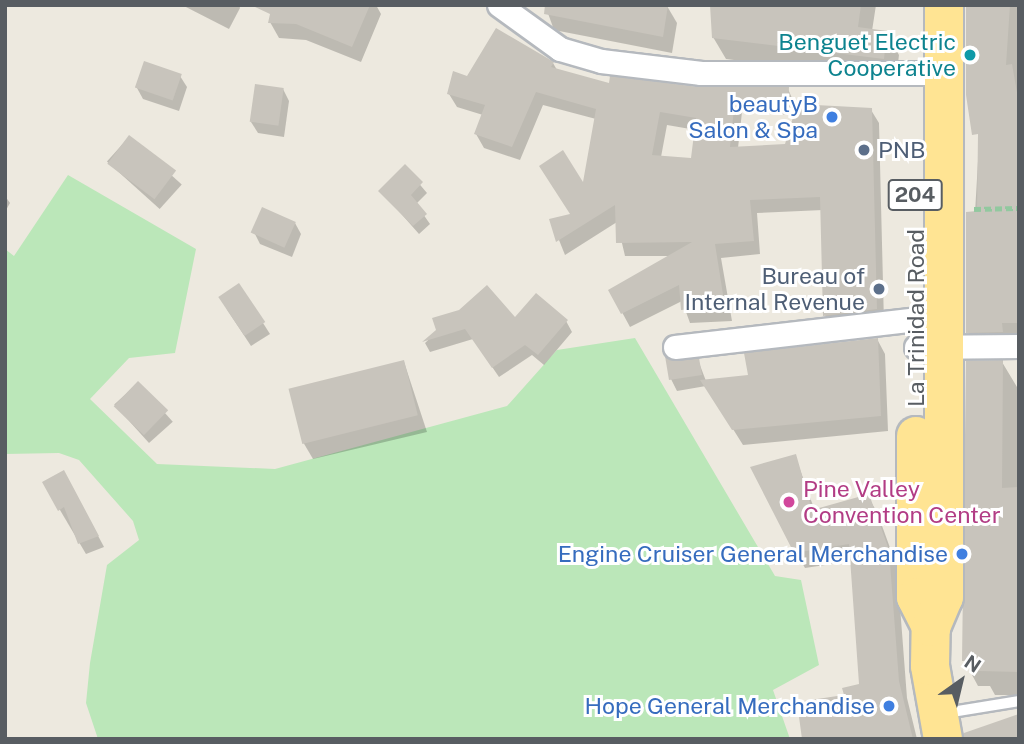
<!DOCTYPE html>
<html>
<head>
<meta charset="utf-8">
<style>
	body { margin:0 }
	#map { position:relative; width:1024px; height:744px; overflow:hidden; background:#ede9df; font-family:"Public Sans",sans-serif }
	div>[style] { position:absolute }
	[style*='--x'] { left:calc(var(--x)*1px); top:calc(var(--y)*1px); width:calc(var(--w)*1px); rotate:calc(var(--a)*1deg) }
	.green>* { inset:0; background:#bbe7b9 }
	.shadow>* { inset:0; background:#0003; transform-origin:0 0 }
	.building>* { inset:0; background:#c8c4bc; transform-origin:0 0 }
	.path>* { height:4.5px; margin-top:-2.25px; transform-origin:0; background:repeating-linear-gradient(90deg,#92c89f 0 7px,transparent 0 10.5px) }
	.roads { filter:drop-shadow(2px 0 #b5b9be) drop-shadow(-2px 0 #b5b9be) drop-shadow(0 2px #b5b9be) drop-shadow(0 -2px #b5b9be) }
	.service>* { height:10px; margin:-5px; padding:0 5px; transform-origin:5px; border-radius:5px; background:#fff }
	.minor>* { height:23px; margin:-11.5px; padding:0 11.5px; transform-origin:11.5px; border-radius:11.5px; background:#fff }
	.trunk>* { height:38px; margin:-19px; padding:0 19px; transform-origin:19px; border-radius:19px; background:#ffe493 }
	.dots>* { width:19px; height:19px; translate:-50% -50%; box-sizing:border-box; border:4px solid #fff; border-radius:50% }
	span { translate:-50% -50%; white-space:nowrap; text-align:center; line-height:1.15; -webkit-text-stroke:6px #fff; paint-order:stroke }
	.shield-label span { padding:2px 5px; background:#fff; border:2px solid; border-radius:5px; -webkit-text-stroke-width:0 }
	.shield-label { font-size:21px; color:#585d62; font-weight:700 }
	.culture-label { font-size:23px; color:#0d838f }
	.right { translate:-100% -50%; text-align:right }
	.shop-label { font-size:23px; color:#366cbe }
	.service-label { font-size:23px; color:#4e5e75 }
	.left { translate:0 -50%; text-align:left }
	.street-label { font-size:23px; color:#585d62 }
	.hotel-label { font-size:23px; color:#b23c85 }
	.frame { position:absolute; inset:0; border:7px solid #585d62; pointer-events:none }
	.north { position:absolute; left:926px; top:646px; width:70px; height:70px; -webkit-text-stroke:5px #fff; paint-order:stroke; rotate:34deg; font-size:19px; font-weight:700; line-height:28px; text-align:center; color:#585d62 }
	.north::after { content:''; display:block; margin:auto; width:24px; height:32px; background:#585d62; clip-path:polygon(50% 0,100% 100%,50% 72%,0 100%) }
</style>
</head>
<body>
<div id="map">
	<div class="green">
		<i style="clip-path:polygon(68px 175px,196px 249px,175px 353px,129px 358px,90px 399px,157px 464px,275px 469px,507px 406px,557px 350px,635px 338px,775px 576px,801px 580px,819px 665px,773px 690px,790px 739px,98px 739px,86px 703px,90px 663px,107px 565px,139px 540px,133px 521px,79px 460px,59px 453px,5px 454px,5px 249px,14px 256px)"></i>
	</div>
	<div class="shadow">
		<i style="clip-path:polygon(182px 5px,239px 5px,240px 8px,229px 29px)"></i>
		<i style="clip-path:polygon(274px 5px,376px 5px,381px 14px,361px 62px,306px 40px,279px 38px,270px 22px)"></i>
		<i style="clip-path:polygon(545px 5px,667px 6px,677px 23px,672px 53px,554px 30px)"></i>
		<i style="clip-path:polygon(712px 5px,876px 5px,872px 31px,886px 33px,899px 55px,896px 80px,726px 59px,713px 37px)"></i>
		<i style="clip-path:polygon(968px 5px,1019px 5px,1019px 340px,978px 349px,968px 332px,979px 144px)"></i>
		<i style="clip-path:polygon(evenodd,553px 63px,557px 70px,610px 85px,788px 89px,795px 105px,871px 110px,879px 123px,884px 323px,833px 329px,825px 315px,823px 210px,757px 213px,760px 254px,721px 258px,732px 321px,690px 323px,682px 301px,630px 327px,610px 290px,672px 256px,625px 256px,617px 222px,565px 255px,551px 220px,572px 215px,584px 186px,596px 119px,543px 105px,520px 160px,484px 148px,476px 134px,483px 115px,457px 107px,449px 94px,468px 78px,553px 63px,742px 112px,795px 115px,786px 146px,738px 148px,742px 112px,553px 63px,667px 125px,696px 130px,692px 160px,661px 157px,667px 125px)"></i>
		<i style="clip-path:polygon(180px 76px,187px 87px,179px 111px,143px 99px,137px 88px)"></i>
		<i style="clip-path:polygon(283px 89px,289px 101px,284px 137px,258px 133px,251px 122px)"></i>
		<i style="left:129px;top:137px;width:71px;height:33px;rotate:42deg"></i>
		<i style="clip-path:polygon(405px 167px,427px 193px,416px 204px,430px 224px,419px 234px,381px 191px)"></i>
		<i style="clip-path:polygon(5px 196px,10px 203px,5px 212px)"></i>
		<i style="clip-path:polygon(295px 223px,301px 234px,292px 257px,260px 244px,254px 232px)"></i>
		<i style="clip-path:polygon(226px 308px,263px 323px,270px 334px,251px 346px)"></i>
		<i style="clip-path:polygon(515px 320px,566px 321px,572px 332px,544px 365px,532px 355px,499px 377px,473px 339px,430px 352px,425px 343px,438px 331px)"></i>
		<i style="clip-path:polygon(877px 339px,885px 354px,888px 431px,743px 445px,706px 386px,677px 391px,671px 379px,698px 360px,706px 381px,751px 377px)"></i>
		<i style="clip-path:polygon(404px 362px,427px 432px,313px 459px,303px 442px)"></i>
		<i style="clip-path:polygon(1002px 362px,1017px 387px,1019px 695px,995px 695px,990px 686px,978px 686px,964px 660px)"></i>
		<i style="left:138px;top:383px;width:52px;height:32px;rotate:48deg"></i>
		<i style="clip-path:polygon(795px 456px,815px 511px,868px 497px,877px 512px,897px 567px,907px 698px,917px 739px,804px 739px,861px 685px,852px 561px,805px 568px,796px 552px)"></i>
		<i style="clip-path:polygon(44px 483px,70px 483px,104px 547px,86px 554px)"></i>
	</div>
	<div class="building">
		<i style="clip-path:polygon(251px 5px,370px 5px,352px 47px,296px 24px,268px 23px,270px 14px)"></i>
		<i style="clip-path:polygon(545px 5px,668px 5px,663px 37px,544px 14px)"></i>
		<i style="clip-path:polygon(710px 5px,861px 5px,858px 27px,887px 31px,884px 59px,712px 38px)"></i>
		<i style="clip-path:polygon(966px 5px,1010px 5px,1006px 65px,1012px 64px,1019px 104px,1019px 323px,1002px 323px,1003px 332px,966px 333px,966px 212px,977px 211px,978px 134px,972px 135px,966px 95px)"></i>
		<i style="clip-path:polygon(evenodd,496px 28px,554px 62px,551px 67px,609px 83px,610px 76px,699px 87px,789px 87px,788px 102px,735px 99px,730px 147px,785px 144px,797px 104px,872px 108px,877px 309px,823px 316px,820px 197px,750px 200px,754px 241px,715px 244px,725px 307px,681px 310px,679px 285px,621px 314px,608px 290px,692px 242px,616px 243px,615px 205px,556px 242px,549px 219px,570px 214px,539px 166px,563px 150px,583px 182px,596px 109px,536px 92px,512px 147px,474px 134px,485px 105px,447px 94px,453px 71px,467px 76px,496px 28px,660px 112px,696px 118px,691px 158px,652px 155px,660px 112px)"></i>
		<i style="left:144px;top:61px;width:40px;height:28px;rotate:19deg"></i>
		<i style="left:255px;top:84px;width:29px;height:38px;rotate:8deg"></i>
		<i style="left:129px;top:135px;width:59px;height:36px;rotate:37deg"></i>
		<i style="clip-path:polygon(405px 164px,423px 182px,411px 195px,427px 214px,413px 226px,378px 191px)"></i>
		<i style="left:262px;top:207px;width:37px;height:28px;rotate:24deg"></i>
		<i style="left:239px;top:283px;width:47px;height:25px;rotate:56deg"></i>
		<i style="clip-path:polygon(487px 285px,515px 317px,536px 293px,568px 320px,538px 355px,525px 345px,492px 368px,465px 329px,422px 342px,436px 330px,432px 318px,459px 310px)"></i>
		<i style="clip-path:polygon(878px 338px,881px 416px,732px 430px,700px 380px,748px 375px,744px 353px)"></i>
		<i style="clip-path:polygon(665px 356px,699px 358px,702px 375px,669px 380px)"></i>
		<i style="left:404px;top:360px;width:57px;height:119px;rotate:76deg"></i>
		<i style="clip-path:polygon(1003px 360px,1002px 488px,1019px 487px,1019px 672px,979px 671px,979px 661px,962px 661px,966px 361px)"></i>
		<i style="left:138px;top:381px;width:42px;height:35px;rotate:44deg"></i>
		<i style="clip-path:polygon(796px 454px,812px 510px,869px 494px,889px 550px,899px 681px,913px 739px,802px 739px,797px 702px,844px 695px,842px 688px,859px 684px,849px 544px,794px 553px,750px 467px)"></i>
		<i style="clip-path:polygon(64px 470px,99px 536px,78px 544px,64px 507px,58px 511px,42px 482px)"></i>
		<i style="clip-path:polygon(1019px 714px,1019px 739px,964px 739px,964px 733px)"></i>
	</div>
	<div class="path">
		<i style="--x:974;--y:209;--w:45;--a:-1.3"></i>
	</div>
	<div class="roads">
		<div class="service">
			<i style="--x:946;--y:713;--w:74;--a:-9.3"></i>
		</div>
		<div class="minor">
			<i style="--x:499;--y:5;--w:75;--a:35.8"></i>
			<i style="--x:560;--y:49;--w:43;--a:16.3"></i>
			<i style="--x:601;--y:61;--w:101;--a:6.8"></i>
			<i style="--x:701;--y:73;--w:240;--a:0"></i>
			<i style="--x:675;--y:347;--w:269;--a:-6.6"></i>
			<i style="--x:916;--y:347;--w:103;--a:-0.6"></i>
		</div>
		<div class="trunk">
			<i style="--x:916;--y:436;--w:161;--a:90"></i>
			<i style="--x:916;--y:597;--w:34;--a:63"></i>
			<i style="--x:943;--y:739;--w:74;--a:-100.1"></i>
			<i style="--x:930;--y:666;--w:39;--a:-89"></i>
			<i style="--x:931;--y:627;--w:33;--a:-67"></i>
			<i style="--x:944;--y:597;--w:592;--a:-90"></i>
		</div>
	</div>
	<div class="dots">
		<i style="left:970px;top:55px;background:#0f9aa8"></i>
		<i style="left:832px;top:117px;background:#3f7fe0"></i>
		<i style="left:864px;top:150px;background:#5c6f8a"></i>
		<i style="left:879px;top:289px;background:#5c6f8a"></i>
		<i style="left:789px;top:502px;background:#d1479c"></i>
		<i style="left:962px;top:554px;background:#3f7fe0"></i>
		<i style="left:889px;top:706px;background:#3f7fe0"></i>
	</div>
	<div class="shield-label">
		<span style="left:915px;top:195px">204</span>
	</div>
	<div class="culture-label">
		<span class="right" style="left:956px;top:55px">Benguet Electric<br>Cooperative</span>
	</div>
	<div class="shop-label">
		<span class="right" style="left:818px;top:117px">beautyB<br>Salon &amp; Spa</span>
		<span class="right" style="left:948px;top:554px">Engine Cruiser General Merchandise</span>
		<span class="right" style="left:875px;top:706px">Hope General Merchandise</span>
	</div>
	<div class="service-label">
		<span class="left" style="left:878px;top:150px">PNB</span>
		<span class="right" style="left:865px;top:289px">Bureau of<br>Internal Revenue</span>
	</div>
	<div class="street-label">
		<span style="left:916px;top:318px;rotate:-90deg">La Trinidad Road</span>
	</div>
	<div class="hotel-label">
		<span class="left" style="left:803px;top:502px">Pine Valley<br>Convention Center</span>
	</div>
	<div class="frame"></div>
	<div class="north">N</div>
</div>
</body>
</html>
